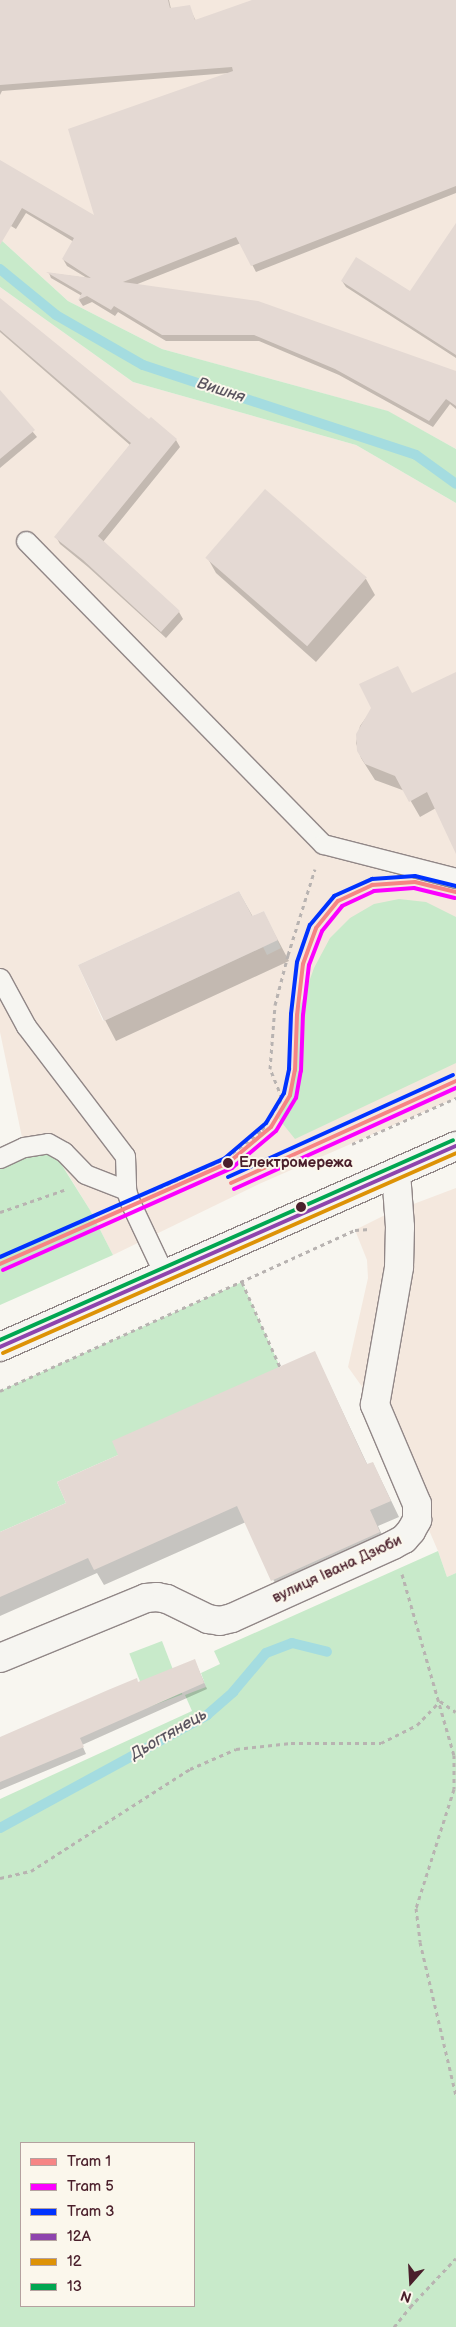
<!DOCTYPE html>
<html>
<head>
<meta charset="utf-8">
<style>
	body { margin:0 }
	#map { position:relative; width:456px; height:2327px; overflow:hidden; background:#f8f6f0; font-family:"Balsamiq Sans",sans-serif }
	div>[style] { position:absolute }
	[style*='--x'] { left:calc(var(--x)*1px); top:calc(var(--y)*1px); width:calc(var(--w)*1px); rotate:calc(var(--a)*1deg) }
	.built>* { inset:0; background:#f4e8de }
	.green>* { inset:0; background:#c8eaca; transform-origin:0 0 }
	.shadow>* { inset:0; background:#0003 }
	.stream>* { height:10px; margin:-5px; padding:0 5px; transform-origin:5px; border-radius:5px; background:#a4dce0 }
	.building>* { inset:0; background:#e4d9d3; transform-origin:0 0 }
	.path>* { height:3px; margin-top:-1.5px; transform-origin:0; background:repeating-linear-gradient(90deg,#b8b3b1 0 4px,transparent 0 8px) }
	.roads { filter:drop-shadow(1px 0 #918787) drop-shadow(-1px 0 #918787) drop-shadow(0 1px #918787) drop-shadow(0 -1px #918787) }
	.service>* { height:19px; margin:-9.5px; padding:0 9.5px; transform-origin:9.5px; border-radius:9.5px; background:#f6f5f1 }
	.minor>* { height:28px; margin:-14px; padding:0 14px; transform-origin:14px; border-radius:14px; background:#f6f5f1 }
	.secondary>* { height:28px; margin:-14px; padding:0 14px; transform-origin:14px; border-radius:14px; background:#f6f5f1 }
	.bus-1>* { height:4px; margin:-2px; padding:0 2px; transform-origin:2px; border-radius:2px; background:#8e44ad }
	.bus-2>* { height:4px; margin:-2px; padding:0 2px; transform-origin:2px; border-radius:2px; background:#dd9206 }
	.bus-3>* { height:4px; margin:-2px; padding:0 2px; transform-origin:2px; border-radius:2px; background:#00a651 }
	.tram-1>* { height:4px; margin:-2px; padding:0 2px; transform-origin:2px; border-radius:2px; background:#f68585 }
	.tram-2>* { height:4px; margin:-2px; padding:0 2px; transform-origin:2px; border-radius:2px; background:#fb00ff }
	.tram-3>* { height:4px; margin:-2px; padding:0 2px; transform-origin:2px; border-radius:2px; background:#03f }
	.dots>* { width:14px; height:14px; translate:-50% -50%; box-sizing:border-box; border:2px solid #fbf7ec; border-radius:50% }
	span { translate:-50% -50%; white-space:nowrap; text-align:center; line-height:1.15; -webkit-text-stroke:4px #fbf7ec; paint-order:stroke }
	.stop-label { font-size:15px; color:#4a1f2b; font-weight:700 }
	.left { translate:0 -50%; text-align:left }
	.street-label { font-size:15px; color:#4a1f2b }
	.water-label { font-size:16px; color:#5a545f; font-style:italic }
	.legend { position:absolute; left:20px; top:2142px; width:175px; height:165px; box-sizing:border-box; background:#fbf7ec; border:1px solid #b4a19f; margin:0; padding:6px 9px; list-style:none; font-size:15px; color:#4a1f2b }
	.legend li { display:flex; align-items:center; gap:10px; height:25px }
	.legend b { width:25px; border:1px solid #b4a19f }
	.north { position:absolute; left:386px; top:2257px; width:50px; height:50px; -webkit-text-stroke:4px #fbf7ec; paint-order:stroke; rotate:199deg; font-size:14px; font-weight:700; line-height:20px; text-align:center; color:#4a1f2b }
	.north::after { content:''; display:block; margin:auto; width:18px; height:22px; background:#4a1f2b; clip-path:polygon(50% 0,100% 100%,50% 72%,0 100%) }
</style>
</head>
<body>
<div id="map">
	<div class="built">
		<i style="clip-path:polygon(0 0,456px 0,456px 449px,387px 411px,162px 349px,68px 301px,0 239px)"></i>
		<i style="clip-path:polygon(evenodd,0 287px,133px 382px,356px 445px,456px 503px,456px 1098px,259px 1184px,113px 1255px,90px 1210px,58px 1158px,24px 1147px,0 1032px,0 287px,239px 891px,252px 916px,264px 911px,281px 948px,267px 955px,263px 947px,103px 1021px,78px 965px,239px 891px)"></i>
		<i style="clip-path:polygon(456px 1188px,456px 1573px,447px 1577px,438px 1551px,375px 1405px,348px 1367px,368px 1278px,367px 1260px,355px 1230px,387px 1214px)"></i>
	</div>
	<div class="green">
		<i style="clip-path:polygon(0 239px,68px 301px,162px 349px,388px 411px,456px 449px,456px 503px,356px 445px,133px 382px,0 287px)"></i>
		<i style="clip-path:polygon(399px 899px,426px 902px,456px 917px,456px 1063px,295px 1139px,278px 1118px,290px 1095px,295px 1070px,297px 1015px,314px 968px,330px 938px,350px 918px,374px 904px)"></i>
		<i style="clip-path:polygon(48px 1143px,90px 1210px,113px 1255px,0 1305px,0 1158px)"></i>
		<i style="clip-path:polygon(242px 1282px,280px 1367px,118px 1455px,57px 1482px,66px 1503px,0 1532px,0 1391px)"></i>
		<i style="clip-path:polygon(evenodd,438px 1551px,447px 1577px,456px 1573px,456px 2327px,0 2327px,0 1799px,192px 1711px,185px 1695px,206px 1687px,201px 1673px,220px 1664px,214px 1651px,438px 1551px,21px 2143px,194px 2143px,194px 2306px,21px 2306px,21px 2143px)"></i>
		<i style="left:162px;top:1641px;width:57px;height:35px;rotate:69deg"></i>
	</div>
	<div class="shadow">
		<i style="clip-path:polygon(0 0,169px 0,171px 9px,189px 7px,196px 21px,262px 0,456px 0,456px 193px,256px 272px,241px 243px,135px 285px,456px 372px,456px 409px,450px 404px,433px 427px,339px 375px,259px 341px,166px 341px,118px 312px,115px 316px,92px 302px,83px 306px,79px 300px,82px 296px,51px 278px,49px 273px,87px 278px,67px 266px,63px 259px,74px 242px,26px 213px,16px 229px,1px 220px,0 221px,0 161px,96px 217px,229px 73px,2px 91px,0 95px)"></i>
		<i style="clip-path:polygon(456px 244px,456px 358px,346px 287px,342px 281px,411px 293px)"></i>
		<i style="clip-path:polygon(0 300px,150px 421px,176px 440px,180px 447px,103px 542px,179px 612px,183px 619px,166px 638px,88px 567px,60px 544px,56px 537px,130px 445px,0 332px)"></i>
		<i style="clip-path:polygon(0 392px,37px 437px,0 468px)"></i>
		<i style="clip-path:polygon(207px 557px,366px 579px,375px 595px,316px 662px,216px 573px)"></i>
		<i style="clip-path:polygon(456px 673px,456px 848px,436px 808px,420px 817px,405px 791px,375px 780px,361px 758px,356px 743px,360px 726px,373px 708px,412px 694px)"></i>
		<i style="clip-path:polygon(239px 892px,253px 917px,263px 912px,289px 961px,116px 1041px,105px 1020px)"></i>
		<i style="clip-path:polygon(315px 1353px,368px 1466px,373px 1463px,399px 1517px,378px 1526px,388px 1548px,281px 1596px,246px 1522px,104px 1585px,97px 1573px,0 1616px,0 1534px,68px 1503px,120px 1455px)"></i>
		<i style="clip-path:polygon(195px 1661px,207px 1689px,82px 1745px,86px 1754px,0 1790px,0 1739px)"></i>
	</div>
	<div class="stream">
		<i style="--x:0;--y:269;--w:72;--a:39.4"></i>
		<i style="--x:56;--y:315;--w:100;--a:29.9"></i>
		<i style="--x:143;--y:365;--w:287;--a:18.2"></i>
		<i style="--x:416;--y:455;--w:49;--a:35.9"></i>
		<i style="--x:0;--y:1828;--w:236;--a:-28.6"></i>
		<i style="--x:207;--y:1715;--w:35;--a:-41"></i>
		<i style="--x:233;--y:1692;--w:51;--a:-49.8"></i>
		<i style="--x:266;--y:1653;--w:28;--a:-21"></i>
		<i style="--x:292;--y:1643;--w:36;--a:14"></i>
	</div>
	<div class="building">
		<i style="clip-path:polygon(0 0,168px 0,170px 8px,190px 5px,195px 20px,252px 0,456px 0,456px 186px,251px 266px,236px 237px,123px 282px,258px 301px,456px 371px,456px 406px,446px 399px,429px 421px,335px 369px,254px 335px,162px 335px,114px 306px,111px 310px,87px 296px,78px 300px,82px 293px,46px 272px,91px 278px,62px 259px,74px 238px,22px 208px,0 245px,0 160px,94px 215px,68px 129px,233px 71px,232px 67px,0 85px)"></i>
		<i style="clip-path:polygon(456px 223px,456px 355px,341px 281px,356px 257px,410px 291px)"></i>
		<i style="clip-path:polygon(0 298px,149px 419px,151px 417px,177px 439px,98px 536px,180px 611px,161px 632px,83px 560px,54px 537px,131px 443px,0 330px)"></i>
		<i style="clip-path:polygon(0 390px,35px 430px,0 459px)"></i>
		<i style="left:265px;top:489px;width:135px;height:91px;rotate:41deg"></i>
		<i style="clip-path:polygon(398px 666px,412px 693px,456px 672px,456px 854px,427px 792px,409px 802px,395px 776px,365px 764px,357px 751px,356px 734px,371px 708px,359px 684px)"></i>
		<i style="clip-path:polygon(239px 891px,252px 916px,264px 911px,278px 940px,104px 1021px,78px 965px)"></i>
		<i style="clip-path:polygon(315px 1351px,362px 1454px,367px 1464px,373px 1462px,391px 1501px,370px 1510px,380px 1532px,271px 1581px,237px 1506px,94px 1570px,88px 1558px,0 1597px,0 1532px,66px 1503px,57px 1482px,118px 1455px,112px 1441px)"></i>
		<i style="clip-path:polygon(195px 1659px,204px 1683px,80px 1738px,84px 1747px,0 1782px,0 1737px,108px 1690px,137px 1678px,138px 1682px)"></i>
	</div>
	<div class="path">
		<i style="--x:352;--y:1144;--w:114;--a:-23.9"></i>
		<i style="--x:152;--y:1191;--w:81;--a:-24"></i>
		<i style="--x:226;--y:1158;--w:46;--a:-37.9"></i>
		<i style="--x:262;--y:1130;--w:38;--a:-58"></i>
		<i style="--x:282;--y:1098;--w:31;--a:-112"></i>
		<i style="--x:270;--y:1069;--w:64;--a:-85.5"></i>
		<i style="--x:275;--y:1005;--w:52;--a:-75.4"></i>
		<i style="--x:288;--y:955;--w:90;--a:-72.6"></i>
		<i style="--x:0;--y:1212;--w:68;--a:-19"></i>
		<i style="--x:242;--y:1282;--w:93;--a:65.9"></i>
		<i style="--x:0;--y:1391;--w:390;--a:-24.4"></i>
		<i style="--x:355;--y:1230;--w:15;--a:-4"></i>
		<i style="--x:402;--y:1574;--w:188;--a:74"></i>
		<i style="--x:454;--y:1755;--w:34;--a:90"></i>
		<i style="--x:454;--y:1789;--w:125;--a:107.7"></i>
		<i style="--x:416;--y:1908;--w:34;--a:83"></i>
		<i style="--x:420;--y:1942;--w:158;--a:76.8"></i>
		<i style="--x:0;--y:1878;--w:32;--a:-13"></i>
		<i style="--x:31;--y:1871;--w:189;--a:-32.7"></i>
		<i style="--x:190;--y:1769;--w:50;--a:-23.5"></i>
		<i style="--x:236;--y:1749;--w:55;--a:-6.2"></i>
		<i style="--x:291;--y:1743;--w:90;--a:0"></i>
		<i style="--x:381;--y:1743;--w:40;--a:-26.6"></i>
		<i style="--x:417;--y:1725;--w:33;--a:-46"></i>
		<i style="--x:440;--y:1701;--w:19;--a:35"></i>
		<i style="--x:394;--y:2327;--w:26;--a:-51"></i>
		<i style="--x:410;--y:2307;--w:67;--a:-46.8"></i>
	</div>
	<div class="roads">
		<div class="service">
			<i style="--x:26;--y:541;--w:424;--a:45.6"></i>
			<i style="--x:323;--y:844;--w:137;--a:14.3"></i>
			<i style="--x:0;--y:978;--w:55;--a:61.6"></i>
			<i style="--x:26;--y:1026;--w:163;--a:52.7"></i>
			<i style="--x:125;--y:1156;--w:34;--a:88"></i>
			<i style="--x:126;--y:1190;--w:13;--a:72"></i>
			<i style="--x:130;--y:1202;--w:80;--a:64.7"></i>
			<i style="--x:0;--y:1158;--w:26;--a:-25"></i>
			<i style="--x:24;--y:1147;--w:24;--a:-9"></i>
			<i style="--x:48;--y:1143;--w:18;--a:29"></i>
			<i style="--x:64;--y:1152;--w:30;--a:46"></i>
			<i style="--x:85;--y:1174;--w:44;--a:21.3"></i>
		</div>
		<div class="minor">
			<i style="--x:0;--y:1658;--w:158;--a:-22.3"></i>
			<i style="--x:146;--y:1598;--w:11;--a:-5"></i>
			<i style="--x:157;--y:1597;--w:10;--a:11"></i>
			<i style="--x:167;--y:1599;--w:46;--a:26"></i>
			<i style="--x:208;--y:1619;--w:12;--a:9"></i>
			<i style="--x:220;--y:1621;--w:12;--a:-14"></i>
			<i style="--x:232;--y:1618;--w:177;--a:-24.4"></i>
			<i style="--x:393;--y:1545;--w:13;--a:-29"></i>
			<i style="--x:404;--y:1539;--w:11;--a:-49"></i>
			<i style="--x:411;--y:1531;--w:13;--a:-61"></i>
			<i style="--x:417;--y:1520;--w:16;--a:-90"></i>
			<i style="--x:417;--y:1504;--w:108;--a:-113"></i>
			<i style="--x:375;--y:1405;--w:140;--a:-80.1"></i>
			<i style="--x:399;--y:1267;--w:40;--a:-88.6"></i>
			<i style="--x:400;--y:1227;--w:54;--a:-94.2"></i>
		</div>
		<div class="secondary">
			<i style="--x:0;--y:1347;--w:498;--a:-23.8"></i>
		</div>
	</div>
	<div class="bus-1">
		<i style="--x:0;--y:1347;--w:498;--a:-23.8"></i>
	</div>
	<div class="bus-2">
		<i style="--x:3;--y:1353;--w:495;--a:-23.8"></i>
	</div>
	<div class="bus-3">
		<i style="--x:0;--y:1340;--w:495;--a:-23.8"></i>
	</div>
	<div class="tram-1">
		<i style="--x:231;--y:1183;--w:247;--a:-24.4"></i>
		<i style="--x:0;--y:1264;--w:249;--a:-23.9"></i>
		<i style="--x:228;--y:1163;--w:56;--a:-39.9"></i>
		<i style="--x:271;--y:1127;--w:37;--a:-59"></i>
		<i style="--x:290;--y:1095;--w:25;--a:-79"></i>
		<i style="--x:295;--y:1070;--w:55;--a:-87.9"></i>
		<i style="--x:297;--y:1015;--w:51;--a:-83.3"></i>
		<i style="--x:303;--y:964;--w:38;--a:-70"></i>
		<i style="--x:316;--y:928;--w:35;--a:-51"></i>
		<i style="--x:338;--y:901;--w:38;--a:-25"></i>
		<i style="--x:372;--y:885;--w:43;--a:-4"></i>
		<i style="--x:415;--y:882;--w:42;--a:13.7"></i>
	</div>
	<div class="tram-2">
		<i style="--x:234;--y:1189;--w:244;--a:-24.5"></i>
		<i style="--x:3;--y:1270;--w:251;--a:-24"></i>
		<i style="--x:232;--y:1168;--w:57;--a:-40.1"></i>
		<i style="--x:276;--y:1131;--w:39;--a:-59"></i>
		<i style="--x:296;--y:1098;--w:27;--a:-80"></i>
		<i style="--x:301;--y:1071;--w:56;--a:-88"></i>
		<i style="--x:303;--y:1015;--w:50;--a:-83.2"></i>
		<i style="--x:309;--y:965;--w:36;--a:-69"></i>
		<i style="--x:322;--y:931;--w:32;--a:-51"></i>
		<i style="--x:342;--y:906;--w:35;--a:-25"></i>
		<i style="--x:374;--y:891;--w:40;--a:-4.3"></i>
		<i style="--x:414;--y:888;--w:42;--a:13.7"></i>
	</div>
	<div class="tram-3">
		<i style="--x:228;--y:1177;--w:247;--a:-24.4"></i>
		<i style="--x:0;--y:1257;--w:246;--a:-23.7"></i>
		<i style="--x:225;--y:1158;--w:54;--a:-40.5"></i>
		<i style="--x:266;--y:1123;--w:35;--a:-59"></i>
		<i style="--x:284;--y:1093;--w:25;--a:-78"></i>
		<i style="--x:289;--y:1069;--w:55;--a:-87.9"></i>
		<i style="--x:291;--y:1014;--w:52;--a:-83.4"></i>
		<i style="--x:297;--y:962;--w:39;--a:-71"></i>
		<i style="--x:310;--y:925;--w:38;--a:-50"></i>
		<i style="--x:334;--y:896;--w:42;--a:-24.1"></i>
		<i style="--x:372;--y:879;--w:43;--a:-4"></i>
		<i style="--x:415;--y:876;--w:42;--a:13.7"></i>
	</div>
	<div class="dots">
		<i style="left:228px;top:1163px;background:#4a1f2b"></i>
		<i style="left:301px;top:1207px;background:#4a1f2b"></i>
	</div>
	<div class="stop-label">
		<span class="left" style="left:239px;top:1163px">Електромережа</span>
	</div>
	<div class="street-label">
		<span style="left:337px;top:1569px;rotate:-25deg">вулиця Івана Дзюби</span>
	</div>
	<div class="water-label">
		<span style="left:221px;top:391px;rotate:18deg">Вишня</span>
		<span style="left:169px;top:1735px;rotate:-30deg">Дьогтянець</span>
	</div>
	<ul class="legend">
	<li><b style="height:6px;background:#f68585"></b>Tram 1</li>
	<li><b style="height:6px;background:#fb00ff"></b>Tram 5</li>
	<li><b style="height:6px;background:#03f"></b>Tram 3</li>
	<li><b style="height:6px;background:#8e44ad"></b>12А</li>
	<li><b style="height:6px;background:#dd9206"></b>12</li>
	<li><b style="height:6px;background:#00a651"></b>13</li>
	</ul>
	<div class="north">N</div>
</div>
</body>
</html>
